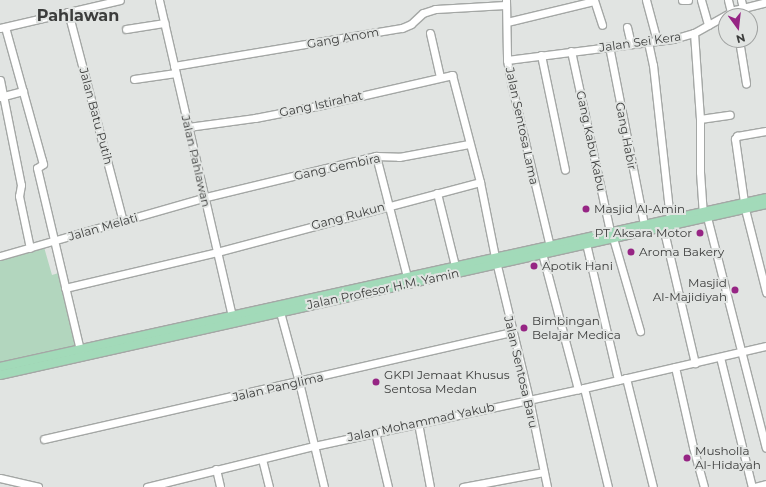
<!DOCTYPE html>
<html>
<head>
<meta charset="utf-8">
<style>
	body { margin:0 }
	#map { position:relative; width:766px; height:487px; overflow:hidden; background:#e1e4e2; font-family:Montserrat,sans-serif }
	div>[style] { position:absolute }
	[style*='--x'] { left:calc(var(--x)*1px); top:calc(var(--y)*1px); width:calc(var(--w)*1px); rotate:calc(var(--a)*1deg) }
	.green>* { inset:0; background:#b2d6be }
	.roads { filter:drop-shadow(1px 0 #a4a7a5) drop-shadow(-1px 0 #a4a7a5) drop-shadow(0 1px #a4a7a5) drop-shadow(0 -1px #a4a7a5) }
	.minor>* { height:7px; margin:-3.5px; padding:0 3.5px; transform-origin:3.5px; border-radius:3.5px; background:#fff }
	.major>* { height:8px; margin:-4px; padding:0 4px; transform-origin:4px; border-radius:4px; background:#a2dab9 }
	.dots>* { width:11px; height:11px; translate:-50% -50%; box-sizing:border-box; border:2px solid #e1e4e2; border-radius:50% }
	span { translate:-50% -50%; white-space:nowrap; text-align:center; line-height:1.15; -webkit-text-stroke:4px #e1e4e2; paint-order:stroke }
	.street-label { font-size:12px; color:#3c3d3c }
	.poi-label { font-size:12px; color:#3c3d3c }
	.left { translate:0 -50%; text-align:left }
	.right { translate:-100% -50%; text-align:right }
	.district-label { font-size:16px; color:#3c3d3c; font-weight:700 }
	.north { position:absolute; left:718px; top:8px; width:40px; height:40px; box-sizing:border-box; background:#e1e4e2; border:1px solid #9fa1a0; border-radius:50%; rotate:165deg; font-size:11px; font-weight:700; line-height:16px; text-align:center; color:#3c3d3c }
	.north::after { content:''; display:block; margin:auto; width:14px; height:18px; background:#962584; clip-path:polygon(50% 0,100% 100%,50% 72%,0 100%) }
</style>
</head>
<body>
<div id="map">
	<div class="green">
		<i style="clip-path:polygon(44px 247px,52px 275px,62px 272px,80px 345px,0 363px,0 258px)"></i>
	</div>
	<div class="roads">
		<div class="minor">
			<i style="--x:159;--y:0;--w:328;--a:77"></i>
			<i style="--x:506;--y:0;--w:60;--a:89"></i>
			<i style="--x:507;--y:60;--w:23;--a:80"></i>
			<i style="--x:511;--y:83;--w:173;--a:76.6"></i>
			<i style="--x:594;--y:0;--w:26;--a:72"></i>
			<i style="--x:646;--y:0;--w:42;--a:75"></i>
			<i style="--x:682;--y:0;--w:6;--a:0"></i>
			<i style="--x:701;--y:0;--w:26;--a:74"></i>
			<i style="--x:728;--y:0;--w:12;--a:76"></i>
			<i style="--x:741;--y:0;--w:8;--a:76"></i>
			<i style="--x:68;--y:12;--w:216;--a:75.3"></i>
			<i style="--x:507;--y:22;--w:89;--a:-13.6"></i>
			<i style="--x:5;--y:27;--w:138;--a:74.5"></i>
			<i style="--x:42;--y:160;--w:4;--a:76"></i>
			<i style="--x:43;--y:164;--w:7;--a:146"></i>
			<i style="--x:37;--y:168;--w:187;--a:76.7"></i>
			<i style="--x:627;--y:27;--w:17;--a:77"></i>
			<i style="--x:0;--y:28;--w:123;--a:-13.1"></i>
			<i style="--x:126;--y:29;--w:39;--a:-9"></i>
			<i style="--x:430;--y:33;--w:45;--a:77.2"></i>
			<i style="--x:694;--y:33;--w:86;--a:86"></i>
			<i style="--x:700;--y:119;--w:53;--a:90"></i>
			<i style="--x:700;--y:172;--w:39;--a:86"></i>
			<i style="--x:739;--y:40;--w:44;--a:80.8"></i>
			<i style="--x:648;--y:42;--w:24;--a:78"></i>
			<i style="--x:653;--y:65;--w:155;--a:83.7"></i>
			<i style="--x:609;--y:46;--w:182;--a:78.9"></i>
			<i style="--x:571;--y:51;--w:185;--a:77.8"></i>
			<i style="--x:541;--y:55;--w:117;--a:78.2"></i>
			<i style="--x:507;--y:60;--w:167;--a:-7.2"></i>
			<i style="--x:673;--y:39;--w:22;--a:-16"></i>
			<i style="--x:694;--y:33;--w:47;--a:-29.3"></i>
			<i style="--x:735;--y:10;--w:32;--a:-14"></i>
			<i style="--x:174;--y:66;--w:231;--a:-9.5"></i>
			<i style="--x:402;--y:28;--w:10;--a:-24"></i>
			<i style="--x:411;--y:24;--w:16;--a:-43"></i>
			<i style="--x:423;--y:13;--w:13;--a:-18"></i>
			<i style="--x:435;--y:9;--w:71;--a:-3.2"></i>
			<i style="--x:134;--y:79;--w:42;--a:-8.1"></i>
			<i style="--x:0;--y:80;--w:107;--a:78.7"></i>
			<i style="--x:21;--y:185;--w:11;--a:100"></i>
			<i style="--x:19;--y:196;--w:53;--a:78.1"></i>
			<i style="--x:0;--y:97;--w:24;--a:-15"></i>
			<i style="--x:700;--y:119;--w:30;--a:-8"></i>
			<i style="--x:188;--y:127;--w:68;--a:-7.7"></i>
			<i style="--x:255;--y:118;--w:63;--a:-11"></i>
			<i style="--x:317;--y:106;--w:139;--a:-12.9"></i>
			<i style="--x:452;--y:75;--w:111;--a:75.3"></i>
			<i style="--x:480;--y:182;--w:76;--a:78.7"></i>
			<i style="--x:495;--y:257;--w:146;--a:76.5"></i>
			<i style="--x:529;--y:399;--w:90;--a:78.4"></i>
			<i style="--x:376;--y:156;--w:125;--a:75.6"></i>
			<i style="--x:437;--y:193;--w:75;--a:76.1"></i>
			<i style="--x:744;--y:202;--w:64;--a:-98.1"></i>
			<i style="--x:735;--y:139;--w:4;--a:-56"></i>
			<i style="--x:737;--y:136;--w:29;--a:-10"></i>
			<i style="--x:745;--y:209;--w:86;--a:75.8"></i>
			<i style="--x:707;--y:217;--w:238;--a:75.7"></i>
			<i style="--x:663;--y:227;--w:140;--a:76.8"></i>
			<i style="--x:613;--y:238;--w:97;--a:73.8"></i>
			<i style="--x:585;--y:239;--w:145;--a:76.8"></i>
			<i style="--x:542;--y:253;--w:141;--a:75.2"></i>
			<i style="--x:0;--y:256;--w:214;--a:-16"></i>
			<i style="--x:206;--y:197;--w:175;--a:-13.6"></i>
			<i style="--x:376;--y:156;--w:23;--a:2"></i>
			<i style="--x:399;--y:157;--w:71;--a:-10.5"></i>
			<i style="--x:65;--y:288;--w:156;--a:-13.3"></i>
			<i style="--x:217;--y:252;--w:272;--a:-14.9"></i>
			<i style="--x:280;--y:312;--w:73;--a:74.8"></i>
			<i style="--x:299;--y:382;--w:108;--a:76.6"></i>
			<i style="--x:720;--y:357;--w:134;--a:76.2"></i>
			<i style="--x:675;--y:367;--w:82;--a:77.3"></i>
			<i style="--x:693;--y:447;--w:41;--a:74.6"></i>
			<i style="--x:626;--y:378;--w:112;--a:76.1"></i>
			<i style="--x:584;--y:388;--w:102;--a:76.4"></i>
			<i style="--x:418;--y:423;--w:65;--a:79.4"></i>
			<i style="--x:375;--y:432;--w:57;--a:76.7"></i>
			<i style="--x:44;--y:439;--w:480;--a:-12.9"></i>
			<i style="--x:262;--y:459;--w:29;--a:76"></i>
			<i style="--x:216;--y:469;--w:18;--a:77"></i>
			<i style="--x:0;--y:478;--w:39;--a:13"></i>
			<i style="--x:147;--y:487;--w:172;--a:-13.8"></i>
			<i style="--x:314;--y:446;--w:276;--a:-12.1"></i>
			<i style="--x:584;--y:388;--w:187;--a:-13"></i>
			<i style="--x:463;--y:487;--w:82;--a:-10.5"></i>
			<i style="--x:755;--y:487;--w:11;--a:-15"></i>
		</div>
		<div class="major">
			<i style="--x:0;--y:367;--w:784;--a:-12.44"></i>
			<i style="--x:0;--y:375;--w:785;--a:-12.58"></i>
		</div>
	</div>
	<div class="dots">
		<i style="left:586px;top:209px;background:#962584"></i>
		<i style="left:700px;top:233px;background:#962584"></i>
		<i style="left:631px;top:252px;background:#962584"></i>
		<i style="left:534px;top:266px;background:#962584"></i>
		<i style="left:735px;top:290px;background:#962584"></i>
		<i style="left:524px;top:328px;background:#962584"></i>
		<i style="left:376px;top:382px;background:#962584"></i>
		<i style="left:687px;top:458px;background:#962584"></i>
	</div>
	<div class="street-label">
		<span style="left:343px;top:38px;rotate:-10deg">Gang Anom</span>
		<span style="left:640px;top:42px;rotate:-8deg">Jalan Sei Kera</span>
		<span style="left:321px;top:104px;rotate:-12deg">Gang Istirahat</span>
		<span style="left:96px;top:116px;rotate:75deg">Jalan Batu Putih</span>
		<span style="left:522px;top:126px;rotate:78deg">Jalan Sentosa Lama</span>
		<span style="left:626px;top:136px;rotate:79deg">Gang Habir</span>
		<span style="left:591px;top:141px;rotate:78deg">Gang Kabu Kabu</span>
		<span style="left:196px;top:161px;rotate:77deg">Jalan Pahlawan</span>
		<span style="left:337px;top:167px;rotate:-12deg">Gang Gembira</span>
		<span style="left:348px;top:216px;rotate:-15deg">Gang Rukun</span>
		<span style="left:103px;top:227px;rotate:-16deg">Jalan Melati</span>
		<span style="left:383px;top:289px;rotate:-12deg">Jalan Profesor H.M. Yamin</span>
		<span style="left:521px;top:372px;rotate:77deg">Jalan Sentosa Baru</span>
		<span style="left:278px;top:387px;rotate:-13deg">Jalan Panglima</span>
		<span style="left:421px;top:422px;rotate:-12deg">Jalan Mohammad Yakub</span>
	</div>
	<div class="poi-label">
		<span class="left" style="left:594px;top:209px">Masjid Al-Amin</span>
		<span class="right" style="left:692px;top:233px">PT Aksara Motor</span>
		<span class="left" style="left:639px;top:252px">Aroma Bakery</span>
		<span class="left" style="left:542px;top:266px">Apotik Hani</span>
		<span class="right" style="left:727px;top:290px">Masjid<br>Al-Majidiyah</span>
		<span class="left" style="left:532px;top:328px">Bimbingan<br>Belajar Medica</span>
		<span class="left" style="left:384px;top:382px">GKPI Jemaat Khusus<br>Sentosa Medan</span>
		<span class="left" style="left:695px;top:458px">Musholla<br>Al-Hidayah</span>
	</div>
	<div class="district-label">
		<span style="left:78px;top:16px">Pahlawan</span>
	</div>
	<div class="north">N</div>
</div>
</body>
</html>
